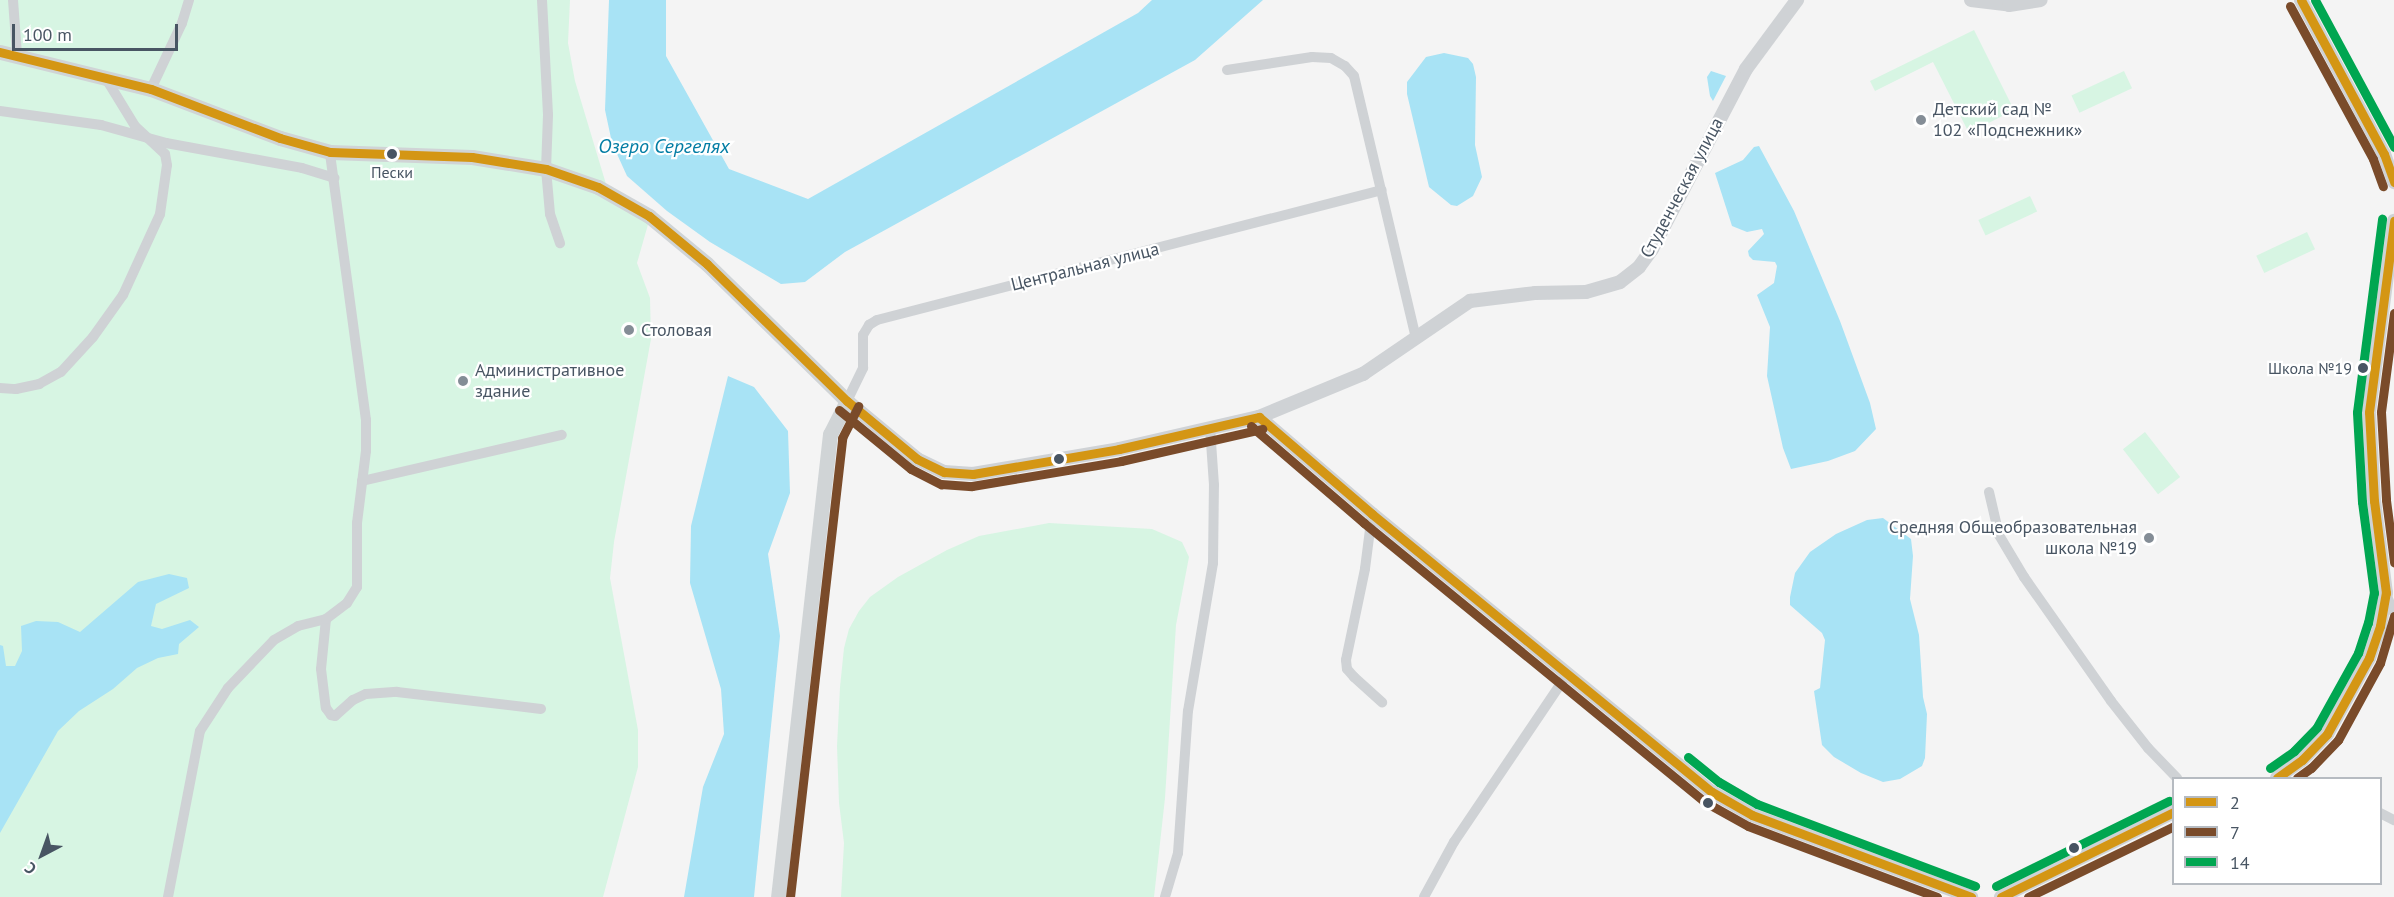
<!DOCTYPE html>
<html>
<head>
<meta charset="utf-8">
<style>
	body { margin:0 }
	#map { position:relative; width:2394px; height:897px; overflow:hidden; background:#f4f4f4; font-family:"PT Sans",sans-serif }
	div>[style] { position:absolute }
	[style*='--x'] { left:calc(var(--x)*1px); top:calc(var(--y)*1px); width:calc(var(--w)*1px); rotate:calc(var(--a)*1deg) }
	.green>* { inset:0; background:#d7f5e3; transform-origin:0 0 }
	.water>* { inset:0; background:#a8e3f5 }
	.minor>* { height:10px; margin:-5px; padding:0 5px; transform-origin:5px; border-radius:5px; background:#cfd2d5 }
	.tertiary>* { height:14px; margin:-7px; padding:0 7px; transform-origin:7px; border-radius:7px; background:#cfd2d5 }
	.secondary>* { height:15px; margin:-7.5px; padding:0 7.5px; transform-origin:7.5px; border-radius:7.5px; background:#d0d4d6 }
	.bus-1>* { height:9px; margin:-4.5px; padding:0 4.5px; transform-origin:4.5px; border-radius:4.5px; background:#d49614 }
	.bus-2>* { height:9px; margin:-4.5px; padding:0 4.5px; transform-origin:4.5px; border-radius:4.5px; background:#7a4b2a }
	.bus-3>* { height:9px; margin:-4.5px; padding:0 4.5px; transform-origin:4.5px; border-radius:4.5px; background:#00a651 }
	.dots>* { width:16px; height:16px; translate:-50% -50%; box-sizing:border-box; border:3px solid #fff; border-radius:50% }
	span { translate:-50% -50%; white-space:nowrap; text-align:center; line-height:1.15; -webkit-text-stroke:4.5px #fff; paint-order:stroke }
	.bus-label { font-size:16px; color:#485563 }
	.right { translate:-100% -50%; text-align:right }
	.poi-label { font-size:18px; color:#485563 }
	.left { translate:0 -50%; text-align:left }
	.street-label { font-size:18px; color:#485563 }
	.water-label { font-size:20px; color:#037da4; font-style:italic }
	.legend { position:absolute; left:2172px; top:777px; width:210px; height:108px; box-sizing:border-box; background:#fff; border:2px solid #b6bbc1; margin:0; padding:8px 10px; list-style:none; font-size:18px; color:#485563 }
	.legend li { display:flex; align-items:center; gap:12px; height:30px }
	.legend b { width:30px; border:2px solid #b6bbc1 }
	.north { position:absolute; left:12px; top:825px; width:60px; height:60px; -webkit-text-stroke:4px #fff; paint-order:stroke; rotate:221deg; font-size:16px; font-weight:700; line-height:24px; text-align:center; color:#485563 }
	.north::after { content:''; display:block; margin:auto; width:21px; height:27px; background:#485563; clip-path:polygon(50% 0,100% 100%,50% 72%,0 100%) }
	.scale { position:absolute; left:12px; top:24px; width:166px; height:27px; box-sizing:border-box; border:3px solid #485563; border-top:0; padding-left:8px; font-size:18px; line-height:21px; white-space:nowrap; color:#485563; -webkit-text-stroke:4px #fff; paint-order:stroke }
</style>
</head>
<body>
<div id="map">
	<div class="green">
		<i style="clip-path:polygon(0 0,570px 0,568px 43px,575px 81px,609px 194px,649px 221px,637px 263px,650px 298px,651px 339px,614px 542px,610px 578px,638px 730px,638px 767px,603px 897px,0 897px)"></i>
		<i style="clip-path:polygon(1974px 30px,2014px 110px,1969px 133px,1933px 62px,1875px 91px,1870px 81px)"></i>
		<i style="left:2124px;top:71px;width:19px;height:58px;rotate:65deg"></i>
		<i style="left:2030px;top:196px;width:17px;height:57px;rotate:65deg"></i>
		<i style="left:2307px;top:232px;width:19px;height:56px;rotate:65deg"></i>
		<i style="left:2145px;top:432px;width:57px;height:28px;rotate:52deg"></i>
		<i style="clip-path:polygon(1049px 523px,1152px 529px,1182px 542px,1189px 557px,1176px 625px,1165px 798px,1154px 897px,841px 897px,844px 843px,839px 803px,837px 746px,840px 687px,844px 648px,849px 629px,859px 611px,870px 597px,898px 577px,947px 550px,979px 536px)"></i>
	</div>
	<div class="water">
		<i style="clip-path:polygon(609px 0,666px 0,666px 56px,729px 169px,808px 199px,1138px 13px,1152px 0,1263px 0,1195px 60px,845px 252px,805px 282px,781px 284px,710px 242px,667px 211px,627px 176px,612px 143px,605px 110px)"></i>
		<i style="clip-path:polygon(1444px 53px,1468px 58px,1473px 64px,1476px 77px,1475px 145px,1482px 177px,1473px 196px,1457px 206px,1451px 205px,1429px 187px,1407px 94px,1407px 82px,1426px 57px)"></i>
		<i style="clip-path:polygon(1711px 71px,1726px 76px,1713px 101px,1710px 96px,1707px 77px)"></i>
		<i style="clip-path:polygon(1759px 146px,1794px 211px,1840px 321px,1870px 403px,1876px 429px,1855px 451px,1828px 461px,1791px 469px,1783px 448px,1767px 376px,1770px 327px,1757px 295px,1774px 283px,1777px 266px,1775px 262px,1753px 260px,1749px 256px,1748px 251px,1764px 234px,1762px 229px,1747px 232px,1732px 226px,1715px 173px,1743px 160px,1754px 147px)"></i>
		<i style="clip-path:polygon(728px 376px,754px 387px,788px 431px,790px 493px,768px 554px,780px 636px,754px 897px,684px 897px,703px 787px,724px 734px,721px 689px,690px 583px,691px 526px)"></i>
		<i style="clip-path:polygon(1883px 518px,1911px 539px,1913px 556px,1910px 599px,1919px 635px,1923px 697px,1927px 714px,1925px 758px,1922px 766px,1900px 779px,1883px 782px,1861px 773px,1834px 757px,1822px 745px,1814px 691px,1820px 688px,1825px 640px,1822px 633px,1790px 605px,1790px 597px,1795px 573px,1810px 552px,1836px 534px,1867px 520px)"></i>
		<i style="clip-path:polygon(169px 574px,187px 578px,189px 588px,156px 604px,151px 626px,162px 629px,190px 620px,199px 627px,179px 644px,178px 654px,158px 658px,137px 668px,113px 689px,79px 711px,58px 731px,0 833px,0 645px,3px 646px,6px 666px,15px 666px,22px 651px,21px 626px,36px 621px,58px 622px,80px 632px,138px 582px)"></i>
	</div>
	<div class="minor">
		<i style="--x:13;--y:0;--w:54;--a:85.8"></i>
		<i style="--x:542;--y:0;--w:115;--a:87"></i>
		<i style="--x:548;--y:115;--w:54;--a:92.1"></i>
		<i style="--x:546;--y:169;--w:45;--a:84.9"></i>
		<i style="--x:550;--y:214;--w:31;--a:71"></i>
		<i style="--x:1227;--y:70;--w:86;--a:-8.7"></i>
		<i style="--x:1312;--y:57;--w:19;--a:3"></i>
		<i style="--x:1331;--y:58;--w:16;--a:30"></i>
		<i style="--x:1345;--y:66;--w:13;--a:48"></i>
		<i style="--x:1354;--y:76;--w:269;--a:76.7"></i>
		<i style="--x:151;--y:89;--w:73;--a:-64.8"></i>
		<i style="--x:182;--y:23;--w:24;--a:-73"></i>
		<i style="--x:0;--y:111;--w:102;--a:7.9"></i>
		<i style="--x:101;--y:125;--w:67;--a:15.5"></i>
		<i style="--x:166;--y:143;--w:138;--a:10.4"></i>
		<i style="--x:302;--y:168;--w:34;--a:17"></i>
		<i style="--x:0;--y:388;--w:16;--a:4"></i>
		<i style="--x:16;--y:389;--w:24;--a:-12"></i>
		<i style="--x:39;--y:384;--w:25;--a:-29"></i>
		<i style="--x:61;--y:372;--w:47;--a:-47.6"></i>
		<i style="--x:93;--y:337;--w:52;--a:-54.5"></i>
		<i style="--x:123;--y:295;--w:89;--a:-65.4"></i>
		<i style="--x:160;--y:214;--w:49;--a:-81.9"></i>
		<i style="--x:167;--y:165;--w:11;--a:-100"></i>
		<i style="--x:165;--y:154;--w:41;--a:-137"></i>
		<i style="--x:135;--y:126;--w:57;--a:-121.5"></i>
		<i style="--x:847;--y:401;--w:37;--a:-64"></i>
		<i style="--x:863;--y:368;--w:33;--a:-90"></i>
		<i style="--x:863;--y:335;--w:12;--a:-59"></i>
		<i style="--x:869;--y:325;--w:9;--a:-32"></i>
		<i style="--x:877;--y:320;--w:521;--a:-14.44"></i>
		<i style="--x:362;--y:481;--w:205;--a:-13"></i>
		<i style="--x:1989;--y:492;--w:44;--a:76.9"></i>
		<i style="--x:1999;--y:535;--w:49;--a:59.2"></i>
		<i style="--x:2024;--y:577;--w:151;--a:54.9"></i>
		<i style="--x:2111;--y:701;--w:60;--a:51.8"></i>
		<i style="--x:2148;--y:748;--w:42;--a:46"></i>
		<i style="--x:1372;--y:514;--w:55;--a:97.3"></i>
		<i style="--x:1365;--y:569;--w:93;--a:101.8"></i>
		<i style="--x:1346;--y:660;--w:9;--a:84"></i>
		<i style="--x:1347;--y:669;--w:11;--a:49"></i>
		<i style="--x:1354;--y:677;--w:38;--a:42"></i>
		<i style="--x:2386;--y:594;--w:21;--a:67"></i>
		<i style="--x:326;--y:619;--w:50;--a:95.7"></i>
		<i style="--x:321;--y:669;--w:39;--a:83"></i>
		<i style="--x:326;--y:708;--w:9;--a:54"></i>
		<i style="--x:331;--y:715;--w:4;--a:14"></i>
		<i style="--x:335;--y:716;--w:24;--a:-42"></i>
		<i style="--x:353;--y:700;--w:14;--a:-25"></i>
		<i style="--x:366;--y:694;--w:31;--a:-4"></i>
		<i style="--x:397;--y:692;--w:145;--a:6.7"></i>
		<i style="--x:2380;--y:813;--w:16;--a:27"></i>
		<i style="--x:168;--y:897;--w:169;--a:-79.1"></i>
		<i style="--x:200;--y:731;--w:51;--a:-56.9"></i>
		<i style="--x:228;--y:688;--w:66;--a:-46.2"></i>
		<i style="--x:274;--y:640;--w:28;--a:-30"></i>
		<i style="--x:298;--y:626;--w:29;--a:-14"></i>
		<i style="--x:326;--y:619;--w:26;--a:-37"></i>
		<i style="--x:347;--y:603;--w:19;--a:-58"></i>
		<i style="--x:357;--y:587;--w:64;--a:-90"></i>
		<i style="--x:357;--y:523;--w:73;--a:-82.9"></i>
		<i style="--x:366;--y:451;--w:31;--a:-90"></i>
		<i style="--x:366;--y:420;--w:270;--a:-97.7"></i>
		<i style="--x:1165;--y:897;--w:46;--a:-73.5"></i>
		<i style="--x:1178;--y:853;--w:142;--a:-86"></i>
		<i style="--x:1188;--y:711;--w:150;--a:-80.4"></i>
		<i style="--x:1213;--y:563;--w:78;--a:-89.3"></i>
		<i style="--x:1214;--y:485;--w:57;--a:-94"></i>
		<i style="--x:1424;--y:897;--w:63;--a:-61.4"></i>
		<i style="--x:1454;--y:842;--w:204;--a:-56"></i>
	</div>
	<div class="tertiary">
		<i style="--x:1971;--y:0;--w:38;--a:7"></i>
		<i style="--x:2009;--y:5;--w:32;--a:-9"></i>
		<i style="--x:2301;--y:0;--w:175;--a:61.7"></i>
		<i style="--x:2384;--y:154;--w:30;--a:70"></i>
		<i style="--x:847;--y:401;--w:91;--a:39.6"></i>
		<i style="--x:917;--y:459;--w:30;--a:26"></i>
		<i style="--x:944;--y:472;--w:29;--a:4"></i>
		<i style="--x:973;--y:474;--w:148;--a:-9.7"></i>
		<i style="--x:1119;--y:449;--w:144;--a:-12.9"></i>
		<i style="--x:1259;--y:417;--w:113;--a:-22.5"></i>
		<i style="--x:1363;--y:374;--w:130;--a:-34.3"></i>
		<i style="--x:1470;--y:301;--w:65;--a:-7"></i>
		<i style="--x:1535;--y:293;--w:51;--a:-1.1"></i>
		<i style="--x:1586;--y:292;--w:35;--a:-16"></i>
		<i style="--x:1620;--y:282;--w:24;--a:-38"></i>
		<i style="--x:1639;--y:267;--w:22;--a:-54"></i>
		<i style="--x:1652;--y:249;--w:203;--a:-62.4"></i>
		<i style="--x:1746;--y:69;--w:86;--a:-53.5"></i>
		<i style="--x:1259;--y:417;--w:149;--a:40.6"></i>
		<i style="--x:1372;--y:514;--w:439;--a:39.3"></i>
		<i style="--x:1712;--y:792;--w:46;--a:29.9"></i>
		<i style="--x:1752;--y:815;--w:234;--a:20.5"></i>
		<i style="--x:2277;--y:778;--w:31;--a:-36"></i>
		<i style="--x:2302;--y:760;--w:36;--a:-46"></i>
		<i style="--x:2327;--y:734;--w:87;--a:-61.1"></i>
		<i style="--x:2369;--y:658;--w:34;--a:-71"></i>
		<i style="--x:2380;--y:626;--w:34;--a:-80"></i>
		<i style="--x:2386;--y:593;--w:93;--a:-97.4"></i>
		<i style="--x:2374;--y:501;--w:89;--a:-93.2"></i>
		<i style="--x:2369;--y:412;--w:193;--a:-82.5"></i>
		<i style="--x:2001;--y:897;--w:193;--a:-26.2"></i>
	</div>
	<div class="secondary">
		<i style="--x:0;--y:52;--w:155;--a:13.8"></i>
		<i style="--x:151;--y:89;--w:138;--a:20.8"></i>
		<i style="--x:280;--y:138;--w:52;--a:15.6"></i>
		<i style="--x:330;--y:152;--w:142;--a:2"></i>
		<i style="--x:472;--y:157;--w:75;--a:9.2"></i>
		<i style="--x:546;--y:169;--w:55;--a:19.1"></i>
		<i style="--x:598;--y:187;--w:59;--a:29.6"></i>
		<i style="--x:649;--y:216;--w:75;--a:39.6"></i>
		<i style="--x:707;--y:264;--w:196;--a:44.4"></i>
		<i style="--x:847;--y:401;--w:37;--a:117"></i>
		<i style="--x:830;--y:434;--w:466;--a:96.4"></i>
	</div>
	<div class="bus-1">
		<i style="--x:2301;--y:0;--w:175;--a:61.7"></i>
		<i style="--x:2384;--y:154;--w:30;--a:70"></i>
		<i style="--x:0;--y:52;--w:155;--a:13.8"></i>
		<i style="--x:151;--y:89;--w:138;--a:20.8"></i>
		<i style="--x:280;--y:138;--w:52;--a:15.6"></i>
		<i style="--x:330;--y:152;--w:142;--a:2"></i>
		<i style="--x:472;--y:157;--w:75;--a:9.2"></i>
		<i style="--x:546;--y:169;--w:55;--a:19.1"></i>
		<i style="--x:598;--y:187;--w:59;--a:29.6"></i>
		<i style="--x:649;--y:216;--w:75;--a:39.6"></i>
		<i style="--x:707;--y:264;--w:196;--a:44.4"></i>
		<i style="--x:847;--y:401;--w:91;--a:39.6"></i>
		<i style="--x:917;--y:459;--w:30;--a:26"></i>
		<i style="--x:944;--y:472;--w:29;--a:4"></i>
		<i style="--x:973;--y:474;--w:148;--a:-9.7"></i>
		<i style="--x:1119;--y:449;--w:144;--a:-12.9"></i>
		<i style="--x:1259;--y:417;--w:149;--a:40.6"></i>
		<i style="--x:1372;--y:514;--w:439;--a:39.3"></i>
		<i style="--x:1712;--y:792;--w:46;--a:29.9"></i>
		<i style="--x:1752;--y:815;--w:234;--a:20.5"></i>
		<i style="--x:2277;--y:778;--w:31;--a:-36"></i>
		<i style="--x:2302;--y:760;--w:36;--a:-46"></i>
		<i style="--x:2327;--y:734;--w:87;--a:-61.1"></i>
		<i style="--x:2369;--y:658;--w:34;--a:-71"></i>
		<i style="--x:2380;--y:626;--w:34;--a:-80"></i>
		<i style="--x:2386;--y:593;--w:93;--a:-97.4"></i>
		<i style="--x:2374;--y:501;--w:89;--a:-93.2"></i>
		<i style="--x:2369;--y:412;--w:193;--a:-82.5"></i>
		<i style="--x:2001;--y:897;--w:193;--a:-26.2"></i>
	</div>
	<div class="bus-2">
		<i style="--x:2290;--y:6;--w:174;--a:61.5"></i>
		<i style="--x:2373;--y:159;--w:29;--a:70"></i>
		<i style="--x:2394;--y:313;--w:100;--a:97.5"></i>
		<i style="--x:2381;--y:412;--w:88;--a:86.7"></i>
		<i style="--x:2386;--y:500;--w:63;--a:82.6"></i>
		<i style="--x:839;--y:410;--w:93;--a:39.3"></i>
		<i style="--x:911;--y:469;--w:34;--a:27"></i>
		<i style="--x:941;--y:484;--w:31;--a:4"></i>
		<i style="--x:972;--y:486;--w:151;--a:-9.5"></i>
		<i style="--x:1121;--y:461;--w:145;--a:-12.8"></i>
		<i style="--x:1251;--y:426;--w:149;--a:40.6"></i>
		<i style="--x:1364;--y:523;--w:441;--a:39.3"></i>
		<i style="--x:1705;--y:802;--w:49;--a:29.2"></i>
		<i style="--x:1748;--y:826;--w:202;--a:20.6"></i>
		<i style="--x:2297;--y:778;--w:17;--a:-36"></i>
		<i style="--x:2311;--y:768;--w:39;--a:-46"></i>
		<i style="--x:2338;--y:740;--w:88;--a:-61.4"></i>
		<i style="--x:2380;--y:663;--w:49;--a:-73.4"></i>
		<i style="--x:790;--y:897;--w:462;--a:-83.5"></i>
		<i style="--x:842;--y:438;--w:36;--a:-63"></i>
		<i style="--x:2028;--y:897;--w:162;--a:-25.9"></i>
	</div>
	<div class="bus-3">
		<i style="--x:2315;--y:0;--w:167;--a:61.7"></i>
		<i style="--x:1688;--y:757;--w:40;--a:39"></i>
		<i style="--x:1719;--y:782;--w:44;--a:30.1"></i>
		<i style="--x:1757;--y:804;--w:233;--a:20.6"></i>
		<i style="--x:2270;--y:768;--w:29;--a:-35"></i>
		<i style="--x:2294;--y:751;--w:33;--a:-46"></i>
		<i style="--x:2317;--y:727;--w:85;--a:-61"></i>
		<i style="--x:2358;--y:653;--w:32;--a:-72"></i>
		<i style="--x:2368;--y:623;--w:31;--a:-79"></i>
		<i style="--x:2374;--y:593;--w:92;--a:-97.5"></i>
		<i style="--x:2362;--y:502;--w:90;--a:-93.2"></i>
		<i style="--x:2357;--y:412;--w:195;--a:-82.6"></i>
		<i style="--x:1996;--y:886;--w:193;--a:-26.2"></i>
	</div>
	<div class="dots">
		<i style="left:1921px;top:120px;background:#848d96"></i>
		<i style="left:392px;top:154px;background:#485563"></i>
		<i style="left:629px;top:330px;background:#848d96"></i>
		<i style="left:2363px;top:368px;background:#485563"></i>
		<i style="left:463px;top:381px;background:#848d96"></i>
		<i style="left:1059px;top:459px;background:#485563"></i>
		<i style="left:2149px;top:538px;background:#848d96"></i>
		<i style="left:1708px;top:803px;background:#485563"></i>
		<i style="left:2074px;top:848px;background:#485563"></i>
	</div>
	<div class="bus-label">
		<span style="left:392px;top:172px">Пески</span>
		<span class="right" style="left:2352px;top:368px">Школа №19</span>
	</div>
	<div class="poi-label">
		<span class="left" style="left:1933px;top:120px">Детский сад №<br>102 «Подснежник»</span>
		<span class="left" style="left:641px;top:330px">Столовая</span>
		<span class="left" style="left:475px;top:381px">Административное<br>здание</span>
		<span class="right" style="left:2137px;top:538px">Средняя Общеобразовательная<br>школа №19</span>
	</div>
	<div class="street-label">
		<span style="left:1682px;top:188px;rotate:-62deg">Студенческая улица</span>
		<span style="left:1085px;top:267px;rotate:-14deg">Центральная улица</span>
	</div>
	<div class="water-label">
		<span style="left:664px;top:146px">Озеро Сергелях</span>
	</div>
	<ul class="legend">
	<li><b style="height:8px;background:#d49614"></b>2</li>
	<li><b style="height:8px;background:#7a4b2a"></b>7</li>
	<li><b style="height:8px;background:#00a651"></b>14</li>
	</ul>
	<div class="north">С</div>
	<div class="scale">100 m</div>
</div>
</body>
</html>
